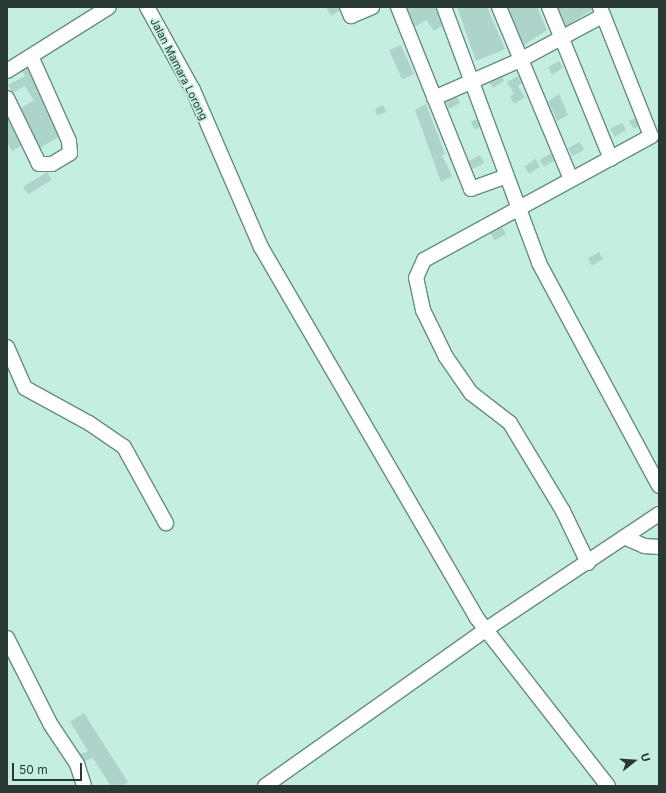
<!DOCTYPE html>
<html>
<head>
<meta charset="utf-8">
<style>
	body { margin:0 }
	#map { position:relative; width:666px; height:793px; overflow:hidden; background:#c5eee3; font-family:Inter,sans-serif }
	div>[style] { position:absolute }
	[style*='--x'] { left:calc(var(--x)*1px); top:calc(var(--y)*1px); width:calc(var(--w)*1px); rotate:calc(var(--a)*1deg) }
	.building>* { inset:0; background:#acd4ca; transform-origin:0 0 }
	.roads { filter:drop-shadow(1px 0 #668c82) drop-shadow(-1px 0 #668c82) drop-shadow(0 1px #668c82) drop-shadow(0 -1px #668c82) }
	.minor>* { height:14px; margin:-7px; padding:0 7px; transform-origin:7px; border-radius:7px; background:#fff }
	span { translate:-50% -50%; white-space:nowrap; text-align:center; line-height:1.15; -webkit-text-stroke:3.5px #c5eee3; paint-order:stroke }
	.street-label { font-size:11px; color:#293a35 }
	.frame { position:absolute; inset:0; border:8px solid #293a35; pointer-events:none }
	.north { position:absolute; left:614px; top:741px; width:40px; height:40px; -webkit-text-stroke:3px #c5eee3; paint-order:stroke; rotate:73deg; font-size:11px; font-weight:700; line-height:16px; text-align:center; color:#293a35 }
	.north::after { content:''; display:block; margin:auto; width:14px; height:18px; background:#293a35; clip-path:polygon(50% 0,100% 100%,50% 72%,0 100%) }
	.scale { position:absolute; left:12px; top:763px; width:70px; height:18px; box-sizing:border-box; border:2px solid #293a35; border-top:0; padding-left:5px; font-size:12px; line-height:14px; white-space:nowrap; color:#293a35; -webkit-text-stroke:3px #c5eee3; paint-order:stroke }
</style>
</head>
<body>
<div id="map">
	<div class="building">
		<i style="clip-path:polygon(326px 7px,339px 7px,339px 11px,331px 16px)"></i>
		<i style="clip-path:polygon(407px 7px,435px 7px,442px 26px,434px 31px,426px 20px,415px 27px)"></i>
		<i style="clip-path:polygon(457px 7px,487px 7px,505px 49px,476px 61px)"></i>
		<i style="clip-path:polygon(508px 7px,537px 7px,547px 30px,524px 45px)"></i>
		<i style="clip-path:polygon(558px 7px,592px 7px,592px 10px,566px 26px)"></i>
		<i style="left:401px;top:45px;width:32px;height:13px;rotate:66deg"></i>
		<i style="left:559px;top:61px;width:8px;height:13px;rotate:60deg"></i>
		<i style="clip-path:polygon(27px 68px,58px 137px,40px 148px,21px 108px,34px 100px,25px 86px,13px 93px,8px 85px,25px 76px,22px 71px)"></i>
		<i style="clip-path:polygon(518px 76px,522px 83px,518px 86px,525px 97px,514px 104px,510px 96px,514px 94px,507px 82px)"></i>
		<i style="clip-path:polygon(502px 77px,504px 81px,493px 88px,490px 83px)"></i>
		<i style="clip-path:polygon(559px 94px,568px 115px,557px 121px,548px 101px)"></i>
		<i style="clip-path:polygon(457px 97px,460px 103px,449px 109px,446px 102px)"></i>
		<i style="clip-path:polygon(426px 104px,445px 154px,442px 155px,452px 176px,441px 182px,415px 110px)"></i>
		<i style="clip-path:polygon(383px 105px,386px 112px,377px 115px,375px 109px)"></i>
		<i style="clip-path:polygon(7px 117px,21px 146px,12px 151px,7px 142px)"></i>
		<i style="clip-path:polygon(635px 118px,638px 126px,634px 129px,629px 121px)"></i>
		<i style="left:476px;top:119px;width:9px;height:6px;rotate:63deg"></i>
		<i style="clip-path:polygon(622px 123px,626px 130px,615px 137px,610px 129px)"></i>
		<i style="left:580px;top:142px;width:9px;height:13px;rotate:63deg"></i>
		<i style="clip-path:polygon(551px 153px,554px 161px,544px 167px,540px 160px)"></i>
		<i style="left:480px;top:155px;width:9px;height:13px;rotate:63deg"></i>
		<i style="left:535px;top:159px;width:9px;height:13px;rotate:54deg"></i>
		<i style="left:47px;top:172px;width:9px;height:28px;rotate:58deg"></i>
		<i style="left:502px;top:227px;width:8px;height:13px;rotate:60deg"></i>
		<i style="left:599px;top:252px;width:8px;height:13px;rotate:60deg"></i>
		<i style="clip-path:polygon(84px 713px,128px 782px,122px 786px,111px 786px,93px 758px,85px 761px,80px 754px,88px 751px,70px 722px)"></i>
	</div>
	<div class="roads">
		<div class="minor">
			<i style="--x:147;--y:7;--w:95;--a:61"></i>
			<i style="--x:193;--y:90;--w:171;--a:66.6"></i>
			<i style="--x:261;--y:247;--w:428;--a:59.8"></i>
			<i style="--x:476;--y:617;--w:214;--a:52"></i>
			<i style="--x:347;--y:7;--w:10;--a:66"></i>
			<i style="--x:351;--y:16;--w:23;--a:-23"></i>
			<i style="--x:398;--y:7;--w:196;--a:68.1"></i>
			<i style="--x:471;--y:189;--w:37;--a:-20"></i>
			<i style="--x:444;--y:7;--w:273;--a:69.6"></i>
			<i style="--x:539;--y:263;--w:253;--a:61.7"></i>
			<i style="--x:499;--y:7;--w:184;--a:67.3"></i>
			<i style="--x:549;--y:7;--w:164;--a:67.8"></i>
			<i style="--x:7;--y:71;--w:120;--a:-32.1"></i>
			<i style="--x:7;--y:98;--w:73;--a:64.1"></i>
			<i style="--x:39;--y:164;--w:13;--a:0"></i>
			<i style="--x:52;--y:164;--w:21;--a:-31"></i>
			<i style="--x:70;--y:153;--w:12;--a:-95"></i>
			<i style="--x:69;--y:141;--w:93;--a:-114.1"></i>
			<i style="--x:434;--y:98;--w:94;--a:-23.8"></i>
			<i style="--x:520;--y:60;--w:93;--a:-28.2"></i>
			<i style="--x:7;--y:347;--w:45;--a:66.3"></i>
			<i style="--x:25;--y:388;--w:73;--a:28.7"></i>
			<i style="--x:89;--y:423;--w:42;--a:34.4"></i>
			<i style="--x:124;--y:447;--w:87;--a:61.1"></i>
			<i style="--x:624;--y:537;--w:22;--a:24"></i>
			<i style="--x:644;--y:546;--w:15;--a:4"></i>
			<i style="--x:588;--y:563;--w:58;--a:-115.7"></i>
			<i style="--x:563;--y:511;--w:103;--a:-121.1"></i>
			<i style="--x:510;--y:423;--w:49;--a:-142.4"></i>
			<i style="--x:471;--y:393;--w:44;--a:-124.8"></i>
			<i style="--x:446;--y:357;--w:52;--a:-116.1"></i>
			<i style="--x:423;--y:310;--w:33;--a:-102"></i>
			<i style="--x:416;--y:278;--w:20;--a:-66"></i>
			<i style="--x:424;--y:260;--w:259;--a:-28.6"></i>
			<i style="--x:651;--y:136;--w:139;--a:-111.6"></i>
			<i style="--x:7;--y:638;--w:97;--a:63.2"></i>
			<i style="--x:51;--y:725;--w:47;--a:56.3"></i>
			<i style="--x:77;--y:764;--w:23;--a:72"></i>
			<i style="--x:265;--y:786;--w:270;--a:-35.3"></i>
			<i style="--x:485;--y:630;--w:209;--a:-33.7"></i>
		</div>
	</div>
	<div class="street-label">
		<span style="left:179px;top:69px;rotate:63deg">Jalan Mamara Lorong</span>
	</div>
	<div class="frame"></div>
	<div class="north">U</div>
	<div class="scale">50 m</div>
</div>
</body>
</html>
